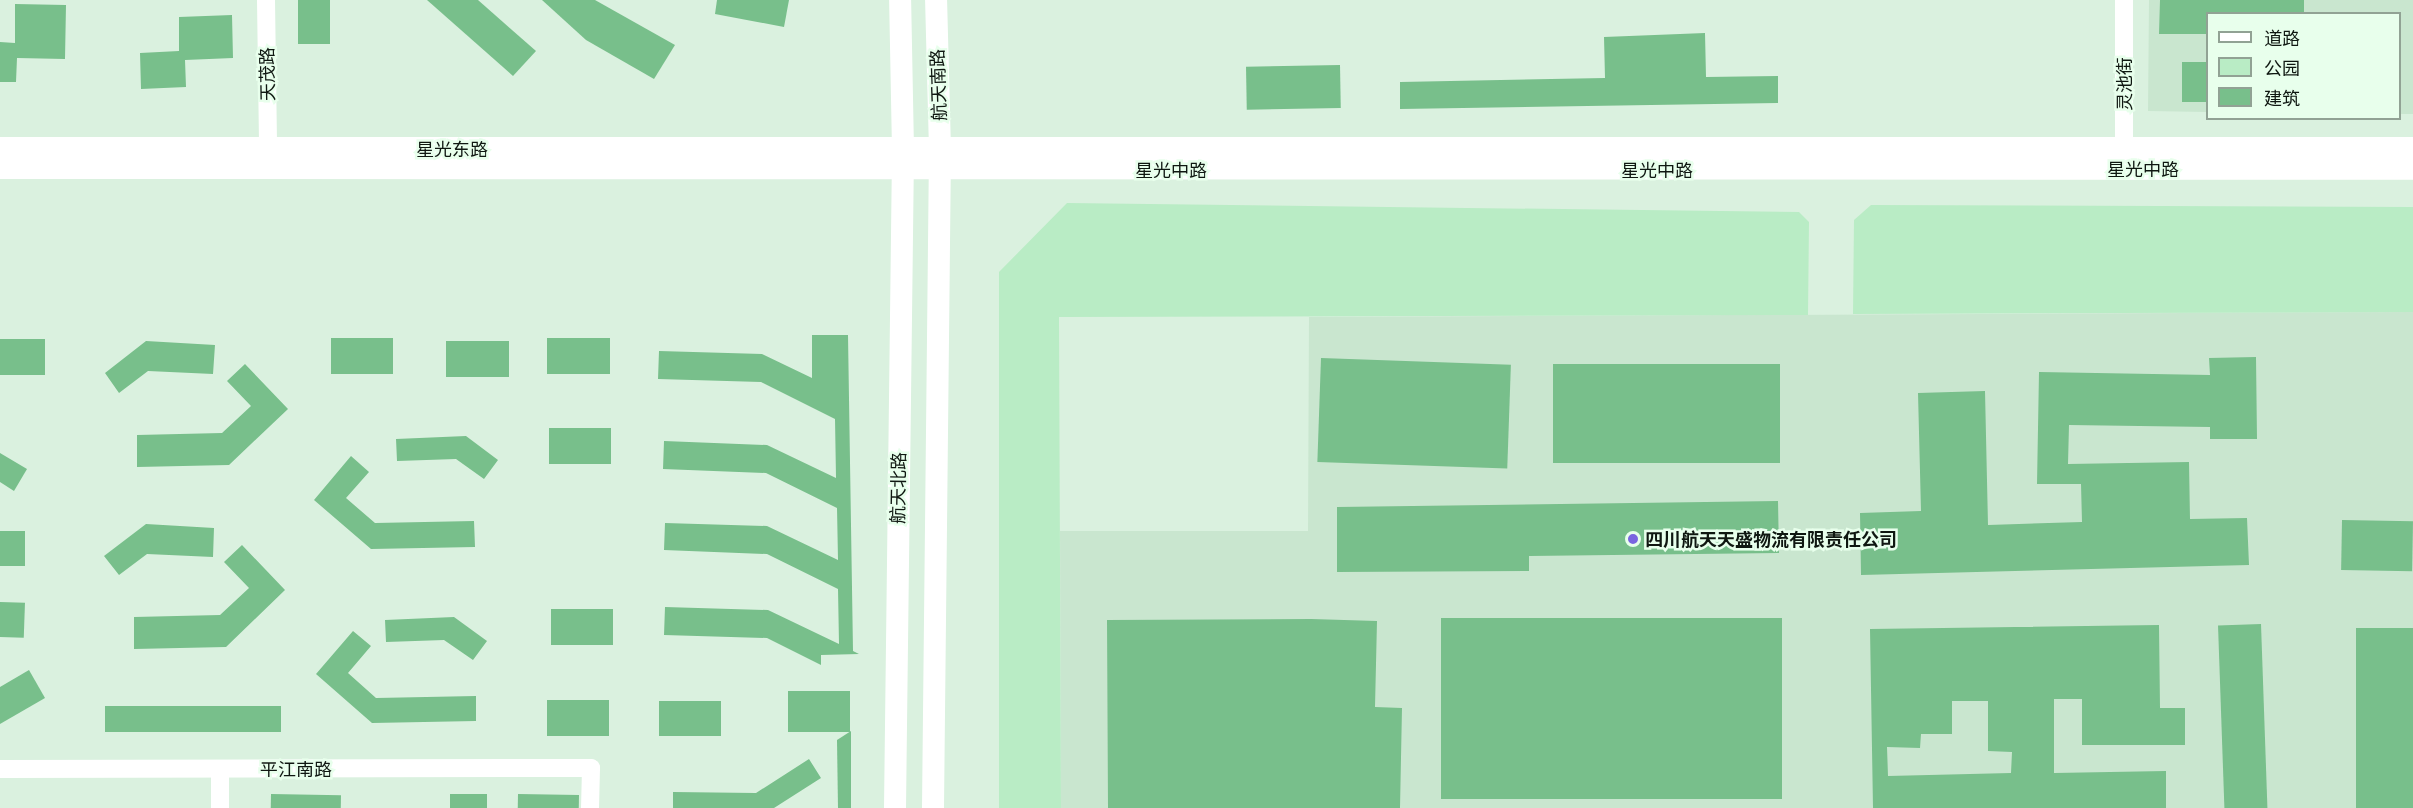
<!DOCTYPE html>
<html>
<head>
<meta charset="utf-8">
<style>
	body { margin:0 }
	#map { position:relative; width:2413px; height:808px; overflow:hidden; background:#daf1df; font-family:"Noto Serif","Noto Sans SC",serif }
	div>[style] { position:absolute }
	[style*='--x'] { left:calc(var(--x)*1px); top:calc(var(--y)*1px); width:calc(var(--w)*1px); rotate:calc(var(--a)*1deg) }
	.built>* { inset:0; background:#c9e6cf }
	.green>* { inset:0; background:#b9ecc5 }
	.building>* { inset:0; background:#78bf8b; transform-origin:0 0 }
	.minor>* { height:18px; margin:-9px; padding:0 9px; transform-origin:9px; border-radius:9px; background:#fff }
	.major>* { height:22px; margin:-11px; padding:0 11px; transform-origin:11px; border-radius:11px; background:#fff }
	.dots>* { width:16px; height:16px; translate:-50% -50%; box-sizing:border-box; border:3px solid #e8ffec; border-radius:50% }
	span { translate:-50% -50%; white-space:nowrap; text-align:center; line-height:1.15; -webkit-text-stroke:5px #e8ffec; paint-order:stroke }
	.street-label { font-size:18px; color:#0f1711 }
	.poi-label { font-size:18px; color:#0f1711; font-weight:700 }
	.left { translate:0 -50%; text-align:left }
	.legend { position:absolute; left:2206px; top:12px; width:195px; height:108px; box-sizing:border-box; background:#e8ffec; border:2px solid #91a294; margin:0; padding:8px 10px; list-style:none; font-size:18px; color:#0f1711 }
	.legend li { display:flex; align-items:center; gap:12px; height:30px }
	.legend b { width:30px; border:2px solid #91a294 }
</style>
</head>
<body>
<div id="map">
	<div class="built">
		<i style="clip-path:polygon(2149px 0,2413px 0,2413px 114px,2400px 114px,2400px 14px,2208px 14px,2207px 112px,2148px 111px)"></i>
		<i style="clip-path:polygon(2413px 312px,2413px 808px,1061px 808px,1060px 531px,1308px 531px,1309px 317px)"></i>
	</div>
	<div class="green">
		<i style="clip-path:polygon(1067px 203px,1799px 212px,1809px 222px,1808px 315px,1059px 317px,1061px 808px,999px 808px,999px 272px)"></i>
		<i style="clip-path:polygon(1871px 205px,2413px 207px,2413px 312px,1853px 314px,1854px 220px)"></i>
	</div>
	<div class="building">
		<i style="left:298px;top:0;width:32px;height:44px"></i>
		<i style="clip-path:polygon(427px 0,478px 0,536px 51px,513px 76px)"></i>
		<i style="clip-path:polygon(542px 0,595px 0,675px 45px,654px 79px,586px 40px)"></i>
		<i style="clip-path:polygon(717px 0,789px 0,784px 27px,715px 14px)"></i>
		<i style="clip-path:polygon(2160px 0,2304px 0,2304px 14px,2208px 14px,2208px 34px,2159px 34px)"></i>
		<i style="clip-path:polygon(15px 4px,66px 5px,65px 59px,17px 58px,16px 82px,0 82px,0 42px,15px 43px)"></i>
		<i style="clip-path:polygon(232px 15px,233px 58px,185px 60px,186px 87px,141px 89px,140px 53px,179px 51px,179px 17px)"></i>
		<i style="clip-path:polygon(1705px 33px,1706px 77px,1778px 76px,1778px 103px,1400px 109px,1400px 82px,1605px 78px,1604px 37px)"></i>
		<i style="left:2208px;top:62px;width:40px;height:26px;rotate:90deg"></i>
		<i style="left:1340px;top:65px;width:43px;height:94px;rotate:89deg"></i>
		<i style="clip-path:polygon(812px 335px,848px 335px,853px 651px,859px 654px,821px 655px,821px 665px,767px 638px,664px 635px,665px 607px,768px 610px,839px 644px,838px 589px,767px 554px,664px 550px,665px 523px,767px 526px,838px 560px,837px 508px,766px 473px,663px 469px,664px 441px,767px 445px,836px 478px,835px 419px,761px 382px,658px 379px,659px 351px,762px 354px,812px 378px)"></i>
		<i style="left:331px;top:338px;width:62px;height:36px"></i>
		<i style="left:547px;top:338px;width:63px;height:36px"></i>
		<i style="left:0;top:339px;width:45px;height:36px"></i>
		<i style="clip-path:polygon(146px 341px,215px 345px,213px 374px,148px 371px,119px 393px,105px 373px)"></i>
		<i style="left:446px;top:341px;width:63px;height:36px"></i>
		<i style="clip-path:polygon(2256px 357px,2257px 439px,2210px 439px,2210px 427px,2069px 425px,2068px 464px,2189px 462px,2190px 519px,2247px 518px,2249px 565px,1861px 575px,1860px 513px,1921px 511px,1918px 393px,1985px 391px,1988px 525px,2082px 522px,2081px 484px,2037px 484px,2039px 372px,2210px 375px,2209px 358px)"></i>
		<i style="left:1321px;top:358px;width:190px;height:104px;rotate:2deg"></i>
		<i style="clip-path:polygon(245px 364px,288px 409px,229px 465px,137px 467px,137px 435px,222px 433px,251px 406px,227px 381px)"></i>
		<i style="left:1553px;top:364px;width:227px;height:99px"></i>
		<i style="left:549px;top:428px;width:62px;height:36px"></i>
		<i style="clip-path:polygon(466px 436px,498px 460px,484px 479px,456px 459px,397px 461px,396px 439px)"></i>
		<i style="clip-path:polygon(0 453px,27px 469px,14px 491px,0 482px)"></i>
		<i style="clip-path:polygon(351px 456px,369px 472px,346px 498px,375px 523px,474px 521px,475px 547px,371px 549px,314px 500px)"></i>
		<i style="clip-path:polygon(1778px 501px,1779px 553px,1529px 556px,1529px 571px,1337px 572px,1337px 507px)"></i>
		<i style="left:2342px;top:520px;width:71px;height:50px;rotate:1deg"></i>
		<i style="clip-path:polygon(146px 524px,214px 528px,213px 557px,147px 554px,119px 575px,104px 556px)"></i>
		<i style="left:0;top:531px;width:25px;height:35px"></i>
		<i style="clip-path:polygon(242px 545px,285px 590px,226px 647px,134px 649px,134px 617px,220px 615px,249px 588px,224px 562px)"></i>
		<i style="left:0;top:602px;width:25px;height:35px;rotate:2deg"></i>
		<i style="left:551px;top:609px;width:62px;height:36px"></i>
		<i style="clip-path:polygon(454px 617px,487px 641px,473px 660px,444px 640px,386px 642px,385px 620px)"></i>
		<i style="left:1441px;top:618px;width:341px;height:181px"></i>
		<i style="clip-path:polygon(1311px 619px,1377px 621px,1375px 707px,1402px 708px,1400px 808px,1108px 808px,1107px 620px)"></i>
		<i style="left:2261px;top:624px;width:184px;height:43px;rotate:88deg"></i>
		<i style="clip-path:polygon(evenodd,2159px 625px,2160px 708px,2185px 708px,2185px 745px,2082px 745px,2082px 699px,2054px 699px,2054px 773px,2166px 771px,2166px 808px,1873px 808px,1870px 629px,2159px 625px,1952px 701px,1988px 701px,1988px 751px,2012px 752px,2011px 773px,1888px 776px,1887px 747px,1920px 748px,1921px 734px,1952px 734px,1952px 701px)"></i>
		<i style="left:2356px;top:628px;width:57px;height:180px"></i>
		<i style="clip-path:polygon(353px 631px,371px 646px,348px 673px,376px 698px,476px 696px,476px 721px,372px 723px,316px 674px)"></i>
		<i style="clip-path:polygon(29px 670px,45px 698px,0 724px,0 687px)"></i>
		<i style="left:788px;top:691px;width:62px;height:41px"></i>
		<i style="left:547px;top:700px;width:62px;height:36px"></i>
		<i style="left:659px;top:701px;width:62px;height:35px"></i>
		<i style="left:105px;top:706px;width:176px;height:26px"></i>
		<i style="clip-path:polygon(851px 731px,851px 808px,838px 808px,837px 740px)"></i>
		<i style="clip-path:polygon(809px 759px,821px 778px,774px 808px,673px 808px,673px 792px,756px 793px)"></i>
		<i style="left:271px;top:794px;width:70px;height:14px;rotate:1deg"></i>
		<i style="left:450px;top:794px;width:37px;height:14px"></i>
		<i style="left:518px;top:794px;width:61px;height:14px;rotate:1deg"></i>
	</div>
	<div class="minor">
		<i style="--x:266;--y:0;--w:149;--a:89.2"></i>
		<i style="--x:2124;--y:0;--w:160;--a:90"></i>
		<i style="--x:0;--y:769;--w:591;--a:-0.1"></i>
		<i style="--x:591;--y:768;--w:40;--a:91.4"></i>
		<i style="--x:220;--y:769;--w:39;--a:90"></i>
	</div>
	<div class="major">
		<i style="--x:0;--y:148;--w:2413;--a:0"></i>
		<i style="--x:0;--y:168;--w:2413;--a:0.02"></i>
		<i style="--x:895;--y:808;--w:658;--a:-89.3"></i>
		<i style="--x:903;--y:150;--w:150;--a:-91.1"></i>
		<i style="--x:933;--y:808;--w:658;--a:-89.39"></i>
		<i style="--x:940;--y:150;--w:150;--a:-91.5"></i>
	</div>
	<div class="dots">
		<i style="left:1633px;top:539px;background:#7a65e0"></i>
	</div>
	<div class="street-label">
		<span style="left:267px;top:74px;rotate:-91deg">天茂路</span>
		<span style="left:2124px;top:84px;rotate:-90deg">灵池街</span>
		<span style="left:938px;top:85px;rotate:-92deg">航天南路</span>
		<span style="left:452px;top:149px">星光东路</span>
		<span style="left:2143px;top:169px">星光中路</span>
		<span style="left:1171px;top:170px">星光中路</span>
		<span style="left:1657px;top:170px">星光中路</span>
		<span style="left:898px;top:488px;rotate:-89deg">航天北路</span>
		<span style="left:296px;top:769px">平江南路</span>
	</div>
	<div class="poi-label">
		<span class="left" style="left:1645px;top:539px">四川航天天盛物流有限责任公司</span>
	</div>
	<ul class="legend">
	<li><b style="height:8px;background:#fff"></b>道路</li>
	<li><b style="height:16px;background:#b9ecc5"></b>公园</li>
	<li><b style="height:16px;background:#78bf8b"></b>建筑</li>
	</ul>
</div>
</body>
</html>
